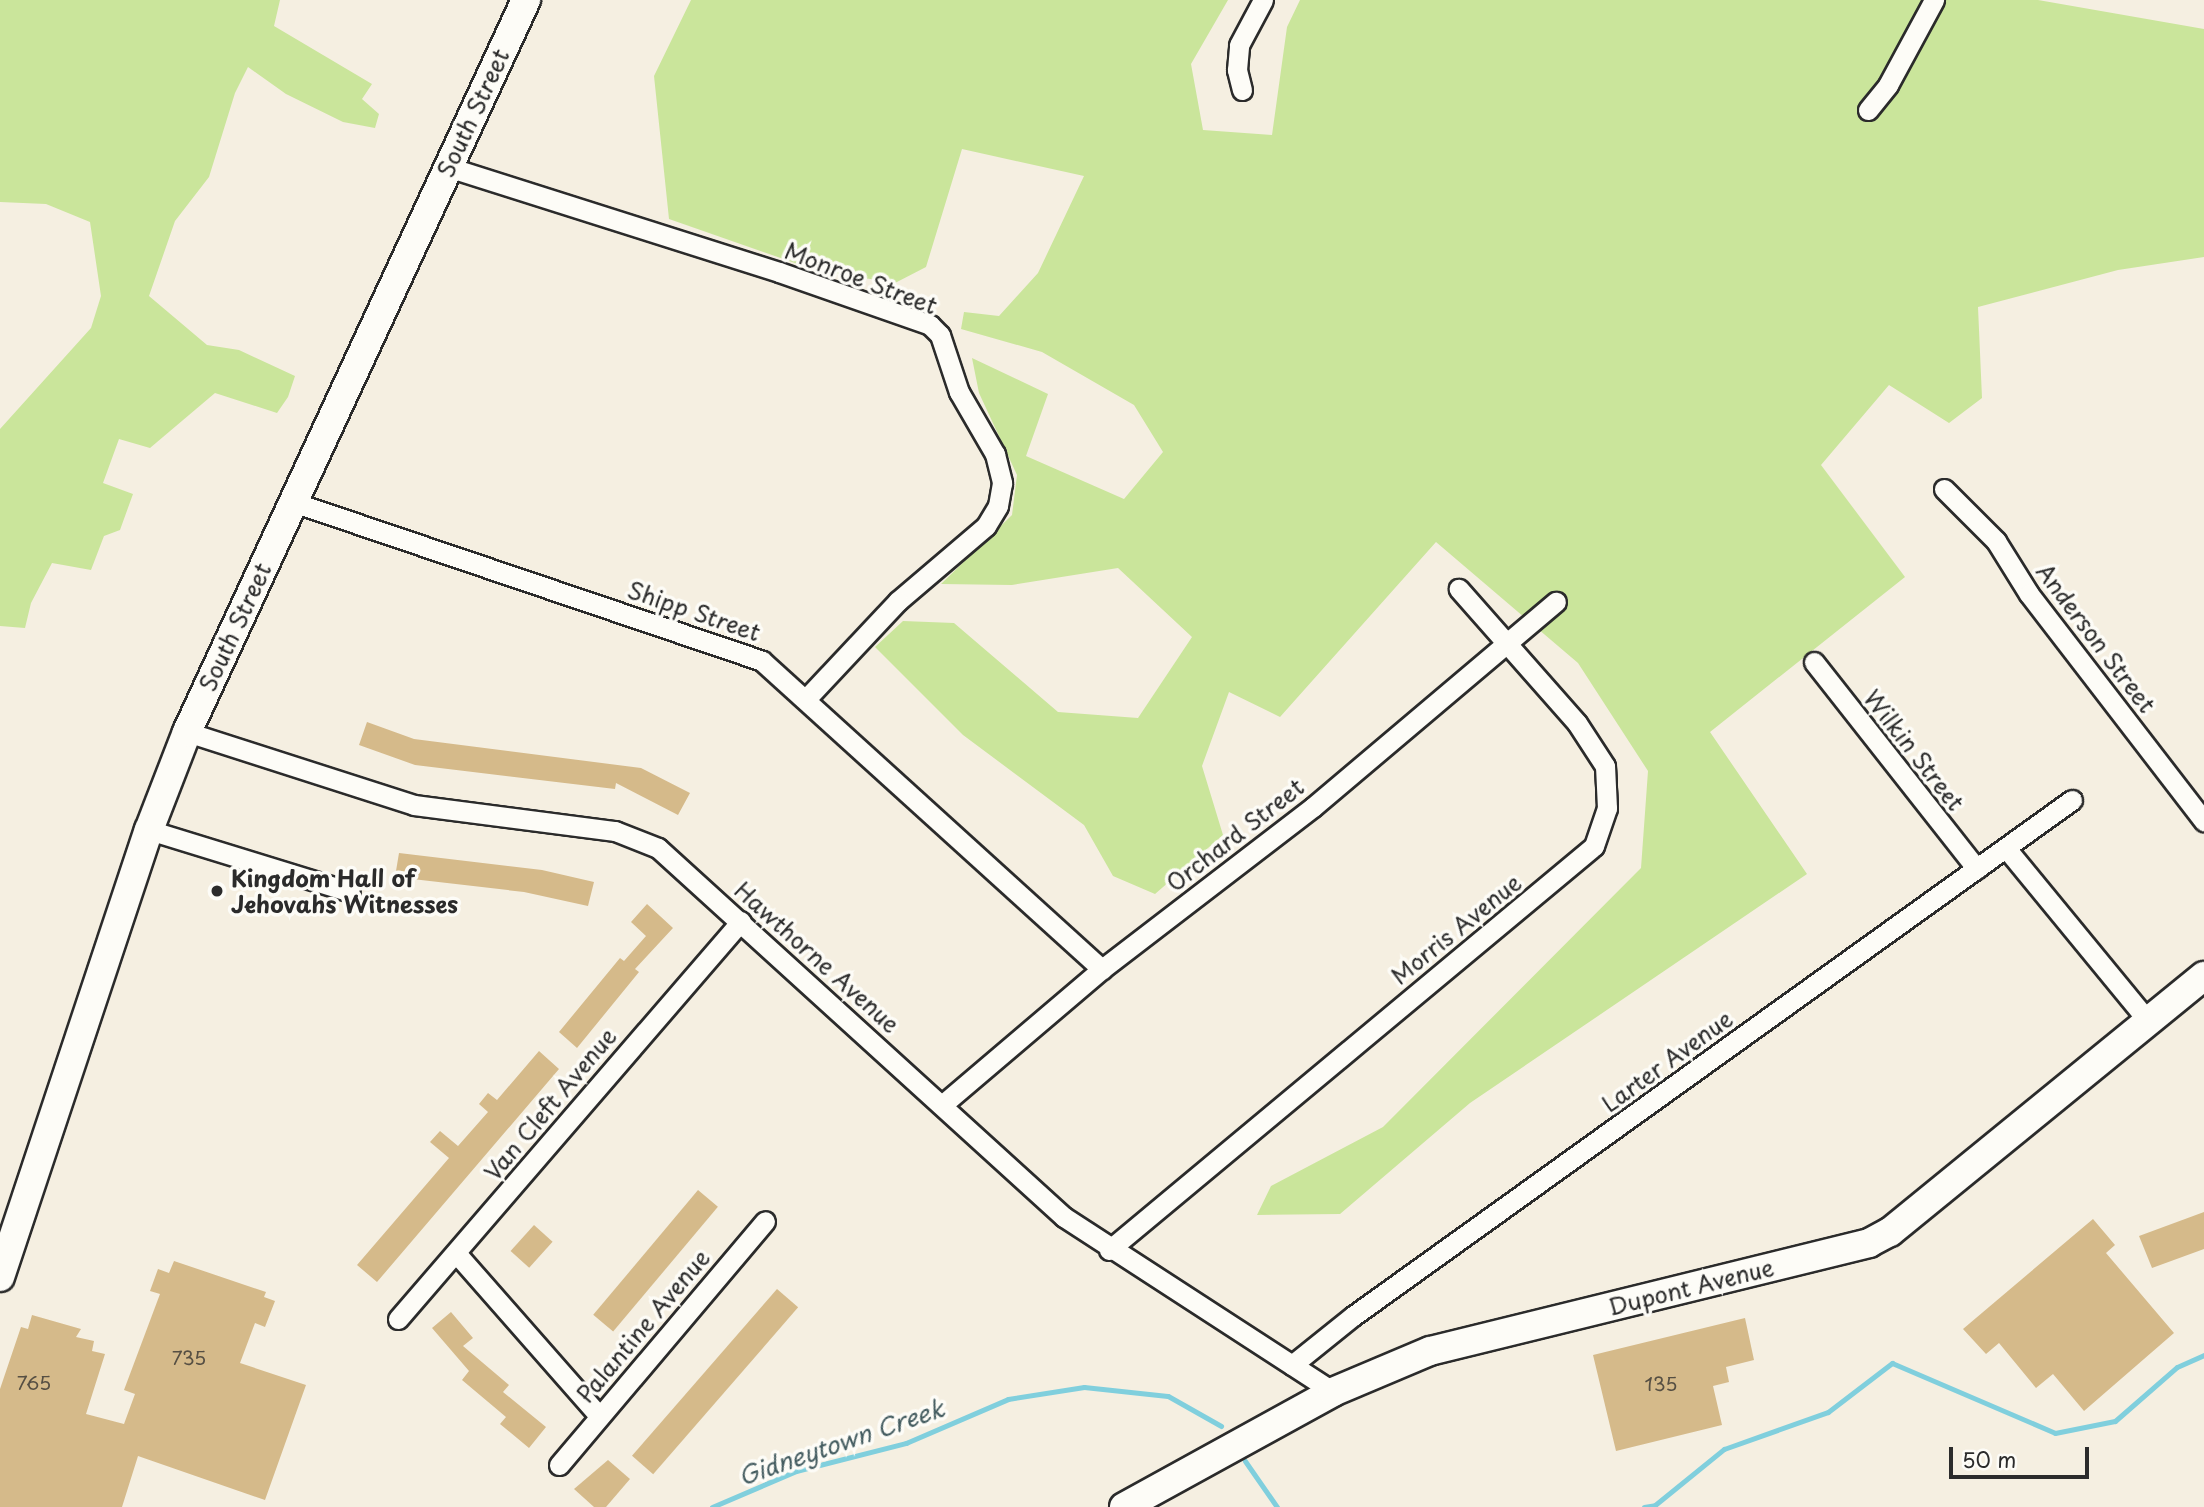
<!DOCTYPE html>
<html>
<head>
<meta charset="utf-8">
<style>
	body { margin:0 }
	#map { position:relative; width:2204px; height:1507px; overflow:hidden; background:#f5efe1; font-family:"Playpen Sans",sans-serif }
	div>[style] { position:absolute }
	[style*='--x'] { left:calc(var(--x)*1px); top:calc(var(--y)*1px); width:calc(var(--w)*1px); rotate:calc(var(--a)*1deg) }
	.green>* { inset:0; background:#cae59b }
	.stream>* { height:5px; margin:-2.5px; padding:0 2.5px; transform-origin:2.5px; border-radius:2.5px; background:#80cfdd }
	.building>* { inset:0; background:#d5ba8a; transform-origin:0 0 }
	.roads { filter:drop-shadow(2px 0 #2b2b2b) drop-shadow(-2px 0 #2b2b2b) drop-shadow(0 2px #2b2b2b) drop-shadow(0 -2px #2b2b2b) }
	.street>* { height:19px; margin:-9.5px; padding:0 9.5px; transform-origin:9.5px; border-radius:9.5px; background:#fdfcf7 }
	.secondary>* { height:28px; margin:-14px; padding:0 14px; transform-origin:14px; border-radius:14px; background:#fdfcf7 }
	.dots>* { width:19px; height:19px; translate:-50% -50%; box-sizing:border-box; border:4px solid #fdfcf7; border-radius:50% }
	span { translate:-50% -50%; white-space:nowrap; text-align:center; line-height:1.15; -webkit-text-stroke:7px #fdfcf7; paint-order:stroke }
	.number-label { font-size:19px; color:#564f43 }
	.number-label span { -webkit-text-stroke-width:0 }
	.street-label { font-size:23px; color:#2b2b2b }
	.poi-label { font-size:23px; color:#2b2b2b; font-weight:700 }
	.left { translate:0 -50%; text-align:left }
	.water-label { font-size:24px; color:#445c60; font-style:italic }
	.scale { position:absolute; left:1949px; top:1447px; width:140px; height:32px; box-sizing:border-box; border:4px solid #2b2b2b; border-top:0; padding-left:9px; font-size:21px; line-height:24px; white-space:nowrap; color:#2b2b2b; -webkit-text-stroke:5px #fdfcf7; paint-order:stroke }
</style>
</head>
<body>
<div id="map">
	<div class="green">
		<i style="clip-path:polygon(0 0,280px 0,274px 26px,372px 84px,362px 99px,379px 114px,375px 128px,343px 122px,286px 94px,248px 67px,235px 93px,209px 177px,175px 221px,149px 296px,207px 345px,239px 350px,295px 376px,288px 397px,277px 413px,215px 393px,150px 448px,119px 439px,103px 483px,133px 494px,120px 530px,104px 536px,91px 570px,52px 563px,31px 603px,25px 628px,0 626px,0 429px,91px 328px,101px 296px,90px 222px,46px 204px,0 202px)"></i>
		<i style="clip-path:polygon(691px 0,1228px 0,1191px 64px,1203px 130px,1272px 135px,1287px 27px,1300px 0,2038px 0,2204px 29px,2204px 257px,2118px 270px,1978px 307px,1982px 398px,1949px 423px,1889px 385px,1821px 465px,1905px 577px,1710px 732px,1807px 874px,1470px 1103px,1340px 1214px,1257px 1215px,1271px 1186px,1383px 1127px,1641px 868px,1648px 771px,1578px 663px,1436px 542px,1280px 717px,1229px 692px,1202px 766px,1223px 835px,1155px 894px,1113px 876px,1084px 825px,963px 735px,875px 647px,903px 621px,954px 623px,1058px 712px,1138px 718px,1192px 637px,1118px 568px,1012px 585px,941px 584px,1012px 515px,1017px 475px,979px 393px,972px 358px,1048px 394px,1026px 456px,1124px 499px,1163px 452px,1134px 405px,1042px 352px,961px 329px,964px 312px,999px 316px,1038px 273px,1084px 176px,962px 149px,926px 267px,895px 283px,815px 270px,669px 219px,654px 76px)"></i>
	</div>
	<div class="stream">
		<i style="--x:1245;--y:1461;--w:56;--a:55.2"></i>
		<i style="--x:712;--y:1507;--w:91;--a:-23.2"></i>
		<i style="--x:796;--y:1471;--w:114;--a:-14.3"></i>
		<i style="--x:906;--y:1443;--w:111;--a:-23.3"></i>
		<i style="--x:1008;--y:1399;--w:77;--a:-9"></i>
		<i style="--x:1084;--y:1387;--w:84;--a:6.1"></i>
		<i style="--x:1168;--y:1396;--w:61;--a:29.5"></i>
		<i style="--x:1644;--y:1507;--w:11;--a:-10"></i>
		<i style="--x:1655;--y:1505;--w:89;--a:-39.1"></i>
		<i style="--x:1724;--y:1449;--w:110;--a:-19.6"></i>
		<i style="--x:1828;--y:1412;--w:81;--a:-37.4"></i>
		<i style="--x:1892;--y:1363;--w:177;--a:23.2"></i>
		<i style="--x:2055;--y:1433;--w:61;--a:-11.3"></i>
		<i style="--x:2115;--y:1421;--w:82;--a:-41.1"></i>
		<i style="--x:2177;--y:1367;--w:30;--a:-24"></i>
	</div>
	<div class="building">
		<i style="clip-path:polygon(367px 722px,414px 739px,641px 768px,690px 793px,678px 815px,616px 783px,615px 789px,415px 765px,359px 745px)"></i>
		<i style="clip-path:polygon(399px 853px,542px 870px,594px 882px,588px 906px,524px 892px,395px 877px)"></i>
		<i style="clip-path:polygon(647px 904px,673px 928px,635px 969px,639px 972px,577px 1048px,559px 1032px,620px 958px,624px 961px,646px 936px,631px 922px)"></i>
		<i style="clip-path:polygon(539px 1051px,559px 1069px,377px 1282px,357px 1265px,449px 1158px,430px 1142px,440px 1131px,458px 1146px,488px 1112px,479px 1104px,488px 1093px,497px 1100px)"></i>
		<i style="left:698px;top:1190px;width:26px;height:163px;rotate:40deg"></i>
		<i style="clip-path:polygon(2204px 1212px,2204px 1249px,2152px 1268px,2139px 1236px)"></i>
		<i style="clip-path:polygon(2093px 1219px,2115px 1245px,2106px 1253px,2174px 1333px,2084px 1411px,2053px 1374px,2036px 1388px,1999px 1343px,1986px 1354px,1963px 1329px)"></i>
		<i style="left:534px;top:1225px;width:25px;height:35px;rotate:42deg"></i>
		<i style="clip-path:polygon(174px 1261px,266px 1292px,264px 1297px,275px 1301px,265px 1327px,255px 1323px,240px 1363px,306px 1385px,265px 1500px,138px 1456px,122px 1507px,0 1507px,0 1389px,21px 1327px,28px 1329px,32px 1315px,81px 1329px,76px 1337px,94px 1341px,92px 1351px,105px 1354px,86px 1414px,124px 1424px,135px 1394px,124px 1390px,160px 1294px,150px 1291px,158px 1269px,169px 1273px)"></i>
		<i style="left:777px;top:1289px;width:28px;height:221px;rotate:41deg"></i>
		<i style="clip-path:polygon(451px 1312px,473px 1338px,463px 1346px,509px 1385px,503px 1392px,546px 1427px,529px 1448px,500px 1424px,506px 1417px,462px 1380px,469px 1371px,432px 1328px)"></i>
		<i style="clip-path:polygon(1745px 1318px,1754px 1360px,1726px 1367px,1729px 1382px,1713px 1386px,1722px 1425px,1616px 1451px,1593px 1355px)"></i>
		<i style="clip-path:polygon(608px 1460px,630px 1479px,606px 1507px,594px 1507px,574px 1489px)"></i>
	</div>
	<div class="roads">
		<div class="street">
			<i style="--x:1242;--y:90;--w:21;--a:-104"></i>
			<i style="--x:1237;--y:70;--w:25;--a:-85"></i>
			<i style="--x:1239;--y:45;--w:51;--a:-61.9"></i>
			<i style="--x:1868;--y:110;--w:32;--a:-51"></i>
			<i style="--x:1888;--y:85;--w:97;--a:-61.6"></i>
			<i style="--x:448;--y:167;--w:347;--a:17.6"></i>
			<i style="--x:779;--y:272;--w:160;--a:19.3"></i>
			<i style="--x:930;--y:325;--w:14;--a:45"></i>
			<i style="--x:940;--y:335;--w:60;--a:71.6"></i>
			<i style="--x:959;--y:392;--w:72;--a:59.9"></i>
			<i style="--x:995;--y:454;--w:30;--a:76"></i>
			<i style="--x:1002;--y:483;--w:23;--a:100"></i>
			<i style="--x:998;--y:506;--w:23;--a:121"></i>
			<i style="--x:986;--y:526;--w:116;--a:139.6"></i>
			<i style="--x:898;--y:601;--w:133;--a:133.2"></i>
			<i style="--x:1944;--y:489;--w:74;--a:45"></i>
			<i style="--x:1996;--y:541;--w:62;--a:58.1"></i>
			<i style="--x:2029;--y:594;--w:287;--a:52.4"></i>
			<i style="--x:293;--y:502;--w:495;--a:18.7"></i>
			<i style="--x:762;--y:661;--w:459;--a:42.2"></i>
			<i style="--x:1814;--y:662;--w:263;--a:51.8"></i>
			<i style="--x:187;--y:732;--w:238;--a:17.8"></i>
			<i style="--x:414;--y:805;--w:203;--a:7.4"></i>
			<i style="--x:615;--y:831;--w:46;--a:21.6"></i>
			<i style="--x:658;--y:848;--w:549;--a:42.27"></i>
			<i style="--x:1064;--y:1217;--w:321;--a:33"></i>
			<i style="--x:149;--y:830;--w:210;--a:17.1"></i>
			<i style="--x:2006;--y:848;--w:224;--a:50.6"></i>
			<i style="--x:942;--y:1105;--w:210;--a:-40.4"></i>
			<i style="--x:1102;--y:969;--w:266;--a:-37.5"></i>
			<i style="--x:1313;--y:807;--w:318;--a:-40.2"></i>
			<i style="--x:1109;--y:1250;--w:631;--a:-39.79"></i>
			<i style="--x:1594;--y:846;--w:40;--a:-71.1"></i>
			<i style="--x:1607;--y:808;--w:42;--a:-92.7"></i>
			<i style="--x:1605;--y:766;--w:51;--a:-123.1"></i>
			<i style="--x:1577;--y:723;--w:179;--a:-131.4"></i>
			<i style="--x:456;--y:1253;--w:217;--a:48.7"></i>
			<i style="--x:398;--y:1319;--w:525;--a:-49.24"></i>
			<i style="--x:1292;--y:1365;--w:78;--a:-38.8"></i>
			<i style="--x:1353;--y:1316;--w:885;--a:-35.67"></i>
			<i style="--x:559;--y:1465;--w:319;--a:-49.8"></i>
		</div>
		<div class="secondary">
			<i style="--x:0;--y:1277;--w:471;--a:-71.6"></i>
			<i style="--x:149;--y:830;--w:105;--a:-68.8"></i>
			<i style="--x:187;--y:732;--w:807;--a:-65.15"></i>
			<i style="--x:1124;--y:1507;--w:239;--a:-28.8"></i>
			<i style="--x:1333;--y:1392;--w:105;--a:-22.9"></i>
			<i style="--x:1430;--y:1351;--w:452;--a:-13.8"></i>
			<i style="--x:1869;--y:1243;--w:24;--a:-28"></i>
			<i style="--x:1890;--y:1232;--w:405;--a:-39.2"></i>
		</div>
	</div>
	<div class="dots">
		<i style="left:217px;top:891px;background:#2b2b2b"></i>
	</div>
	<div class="number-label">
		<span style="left:189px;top:1358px">735</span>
		<span style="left:34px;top:1383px">765</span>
		<span style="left:1661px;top:1384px">135</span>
	</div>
	<div class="street-label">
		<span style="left:473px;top:113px;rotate:-65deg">South Street</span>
		<span style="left:861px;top:278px;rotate:21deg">Monroe Street</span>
		<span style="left:694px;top:611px;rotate:19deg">Shipp Street</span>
		<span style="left:235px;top:627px;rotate:-65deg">South Street</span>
		<span style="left:2096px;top:638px;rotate:53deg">Anderson Street</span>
		<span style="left:1914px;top:750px;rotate:52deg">Wilkin Street</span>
		<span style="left:1235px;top:835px;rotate:-38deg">Orchard Street</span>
		<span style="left:1456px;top:929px;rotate:-39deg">Morris Avenue</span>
		<span style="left:817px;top:957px;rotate:42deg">Hawthorne Avenue</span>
		<span style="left:1667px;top:1061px;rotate:-36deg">Larter Avenue</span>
		<span style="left:550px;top:1104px;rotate:-50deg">Van Cleft Avenue</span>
		<span style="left:1691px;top:1287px;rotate:-14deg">Dupont Avenue</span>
		<span style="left:643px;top:1326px;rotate:-50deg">Palantine Avenue</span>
	</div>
	<div class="poi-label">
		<span class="left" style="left:231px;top:891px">Kingdom Hall of<br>Jehovahs Witnesses</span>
	</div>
	<div class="water-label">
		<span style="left:841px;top:1442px;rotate:-19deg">Gidneytown Creek</span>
	</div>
	<div class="scale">50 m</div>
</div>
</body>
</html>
